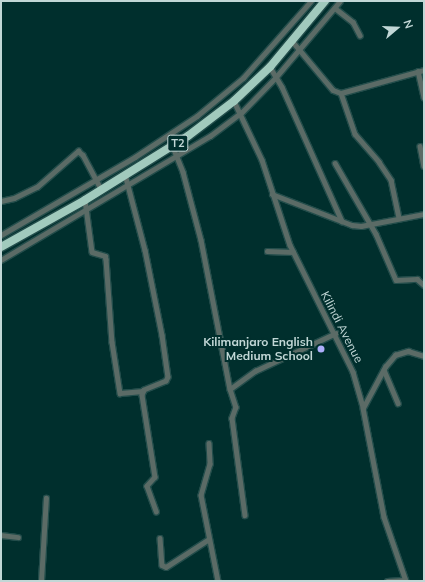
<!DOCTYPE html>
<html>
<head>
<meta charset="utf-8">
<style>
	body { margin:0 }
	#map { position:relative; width:425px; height:582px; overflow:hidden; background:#002f2d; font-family:Mulish,sans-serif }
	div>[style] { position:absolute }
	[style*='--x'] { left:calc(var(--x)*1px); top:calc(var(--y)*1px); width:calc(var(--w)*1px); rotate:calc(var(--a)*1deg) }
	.roads { filter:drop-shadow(1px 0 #234d4b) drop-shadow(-1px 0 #234d4b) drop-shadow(0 1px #234d4b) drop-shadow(0 -1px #234d4b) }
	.street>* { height:4.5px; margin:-2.25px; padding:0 2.25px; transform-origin:2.25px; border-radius:2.25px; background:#5b6b66 }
	.highway>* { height:8px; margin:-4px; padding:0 4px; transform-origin:4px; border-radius:4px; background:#a1cabd }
	.dots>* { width:11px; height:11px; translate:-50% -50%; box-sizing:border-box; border:2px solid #002f2d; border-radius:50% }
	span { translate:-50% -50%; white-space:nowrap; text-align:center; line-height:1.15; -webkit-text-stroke:4px #002f2d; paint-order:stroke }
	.shield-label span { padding:1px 3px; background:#002f2d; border:1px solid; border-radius:3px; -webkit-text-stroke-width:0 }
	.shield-label { font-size:11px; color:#c1d7d6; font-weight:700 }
	.street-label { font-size:12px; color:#c1d7d6 }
	.poi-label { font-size:12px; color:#c1d7d6; font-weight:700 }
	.right { translate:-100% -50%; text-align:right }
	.frame { position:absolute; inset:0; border:2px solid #c1d7d6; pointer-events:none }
	.north { position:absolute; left:377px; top:8px; width:40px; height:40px; -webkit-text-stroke:3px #002f2d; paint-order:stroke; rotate:71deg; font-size:11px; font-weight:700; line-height:16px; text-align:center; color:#c1d7d6 }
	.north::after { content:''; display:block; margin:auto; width:14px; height:18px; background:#c1d7d6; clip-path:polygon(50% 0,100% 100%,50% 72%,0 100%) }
</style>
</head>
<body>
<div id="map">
	<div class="roads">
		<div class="street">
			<i style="--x:335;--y:8;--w:23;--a:38"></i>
			<i style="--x:353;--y:22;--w:15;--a:62"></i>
			<i style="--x:293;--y:42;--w:62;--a:50.2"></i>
			<i style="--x:333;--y:90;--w:9;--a:21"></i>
			<i style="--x:341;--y:93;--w:86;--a:-15.5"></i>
			<i style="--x:270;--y:67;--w:23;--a:59"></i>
			<i style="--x:282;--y:87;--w:147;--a:65.9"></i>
			<i style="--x:418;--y:71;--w:27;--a:77"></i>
			<i style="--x:341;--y:93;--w:43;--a:71.1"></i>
			<i style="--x:355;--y:134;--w:37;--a:49"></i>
			<i style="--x:379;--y:162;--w:22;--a:56"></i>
			<i style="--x:391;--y:180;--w:39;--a:78"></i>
			<i style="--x:234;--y:101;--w:65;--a:64.6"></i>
			<i style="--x:262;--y:160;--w:89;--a:71.8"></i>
			<i style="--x:290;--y:245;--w:142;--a:63.6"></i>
			<i style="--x:353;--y:372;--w:37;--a:74"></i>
			<i style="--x:363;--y:408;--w:111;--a:79.1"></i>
			<i style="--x:384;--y:517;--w:68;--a:71"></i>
			<i style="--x:420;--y:146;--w:20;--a:79"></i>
			<i style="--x:173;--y:147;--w:27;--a:68"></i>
			<i style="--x:183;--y:172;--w:70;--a:75.2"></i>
			<i style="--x:201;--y:240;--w:152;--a:79"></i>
			<i style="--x:230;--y:389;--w:19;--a:72"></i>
			<i style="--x:236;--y:407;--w:12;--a:110"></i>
			<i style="--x:232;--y:418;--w:98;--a:82.4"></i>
			<i style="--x:335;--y:163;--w:82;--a:60"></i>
			<i style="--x:376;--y:234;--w:50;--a:66.5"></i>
			<i style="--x:396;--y:280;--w:21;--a:-3"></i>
			<i style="--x:417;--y:279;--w:9;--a:41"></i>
			<i style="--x:125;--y:174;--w:79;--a:75.3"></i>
			<i style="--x:145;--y:250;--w:87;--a:78.7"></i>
			<i style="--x:162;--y:335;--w:42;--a:81.9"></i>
			<i style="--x:168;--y:377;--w:4;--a:117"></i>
			<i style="--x:166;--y:381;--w:24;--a:158"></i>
			<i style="--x:144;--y:390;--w:5;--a:112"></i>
			<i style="--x:142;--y:395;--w:83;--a:81"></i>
			<i style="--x:155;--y:477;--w:12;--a:132"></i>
			<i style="--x:147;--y:486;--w:27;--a:70"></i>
			<i style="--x:272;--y:194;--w:86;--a:21.2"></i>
			<i style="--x:352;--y:225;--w:9;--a:6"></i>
			<i style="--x:361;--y:226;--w:64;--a:-10.8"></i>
			<i style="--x:85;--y:200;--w:52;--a:82.3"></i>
			<i style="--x:92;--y:252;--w:14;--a:17"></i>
			<i style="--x:105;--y:256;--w:3;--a:72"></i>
			<i style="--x:106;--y:259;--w:83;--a:85.9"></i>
			<i style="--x:112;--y:342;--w:52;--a:81.1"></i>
			<i style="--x:120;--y:393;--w:23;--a:-5"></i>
			<i style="--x:1;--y:201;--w:13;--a:-13"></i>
			<i style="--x:14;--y:198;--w:25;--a:-26"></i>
			<i style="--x:37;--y:187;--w:55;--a:-41.3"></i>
			<i style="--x:78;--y:151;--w:6;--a:39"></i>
			<i style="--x:83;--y:155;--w:40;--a:62"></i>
			<i style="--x:1;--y:235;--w:155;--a:-30.2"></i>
			<i style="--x:135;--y:157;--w:74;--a:-33.5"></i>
			<i style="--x:197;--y:116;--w:60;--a:-39.6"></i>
			<i style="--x:243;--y:78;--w:103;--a:-48.6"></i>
			<i style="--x:267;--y:251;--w:26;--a:2"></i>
			<i style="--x:1;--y:260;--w:243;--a:-30.7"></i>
			<i style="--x:210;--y:136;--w:39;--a:-37"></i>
			<i style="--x:241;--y:113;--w:50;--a:-45.8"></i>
			<i style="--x:276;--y:77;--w:99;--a:-49.9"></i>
			<i style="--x:384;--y:370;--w:36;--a:67"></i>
			<i style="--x:230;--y:389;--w:31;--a:-36"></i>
			<i style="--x:255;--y:371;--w:89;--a:-25.1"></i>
			<i style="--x:363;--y:408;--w:47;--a:-61.8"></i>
			<i style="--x:385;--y:367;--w:16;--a:-50"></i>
			<i style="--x:395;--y:355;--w:14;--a:-17"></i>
			<i style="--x:408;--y:351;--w:17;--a:17"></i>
			<i style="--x:209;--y:443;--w:21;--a:87"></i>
			<i style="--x:210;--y:464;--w:32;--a:106"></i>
			<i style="--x:201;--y:495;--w:88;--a:78.8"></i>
			<i style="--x:1;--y:535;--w:17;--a:7"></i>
			<i style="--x:160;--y:538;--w:27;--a:86"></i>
			<i style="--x:162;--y:565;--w:4;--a:27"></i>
			<i style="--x:166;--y:567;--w:51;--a:-33.1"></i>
			<i style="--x:41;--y:581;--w:83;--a:-86.6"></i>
			<i style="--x:387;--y:581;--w:18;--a:-3"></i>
		</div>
		<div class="highway">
			<i style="--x:1;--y:247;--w:96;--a:-29.2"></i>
			<i style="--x:85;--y:200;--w:121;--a:-31.9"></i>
			<i style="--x:188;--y:136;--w:58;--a:-37.3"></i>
			<i style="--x:234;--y:101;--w:50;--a:-43.4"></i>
			<i style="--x:270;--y:67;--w:86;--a:-50.2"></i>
		</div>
	</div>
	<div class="dots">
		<i style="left:321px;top:349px;background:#adaffb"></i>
	</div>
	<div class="shield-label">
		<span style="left:178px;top:143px">T2</span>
	</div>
	<div class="street-label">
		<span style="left:342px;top:327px;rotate:63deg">Kilindi Avenue</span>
	</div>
	<div class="poi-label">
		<span class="right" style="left:313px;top:349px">Kilimanjaro English<br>Medium School</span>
	</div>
	<div class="frame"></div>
	<div class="north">N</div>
</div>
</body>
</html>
